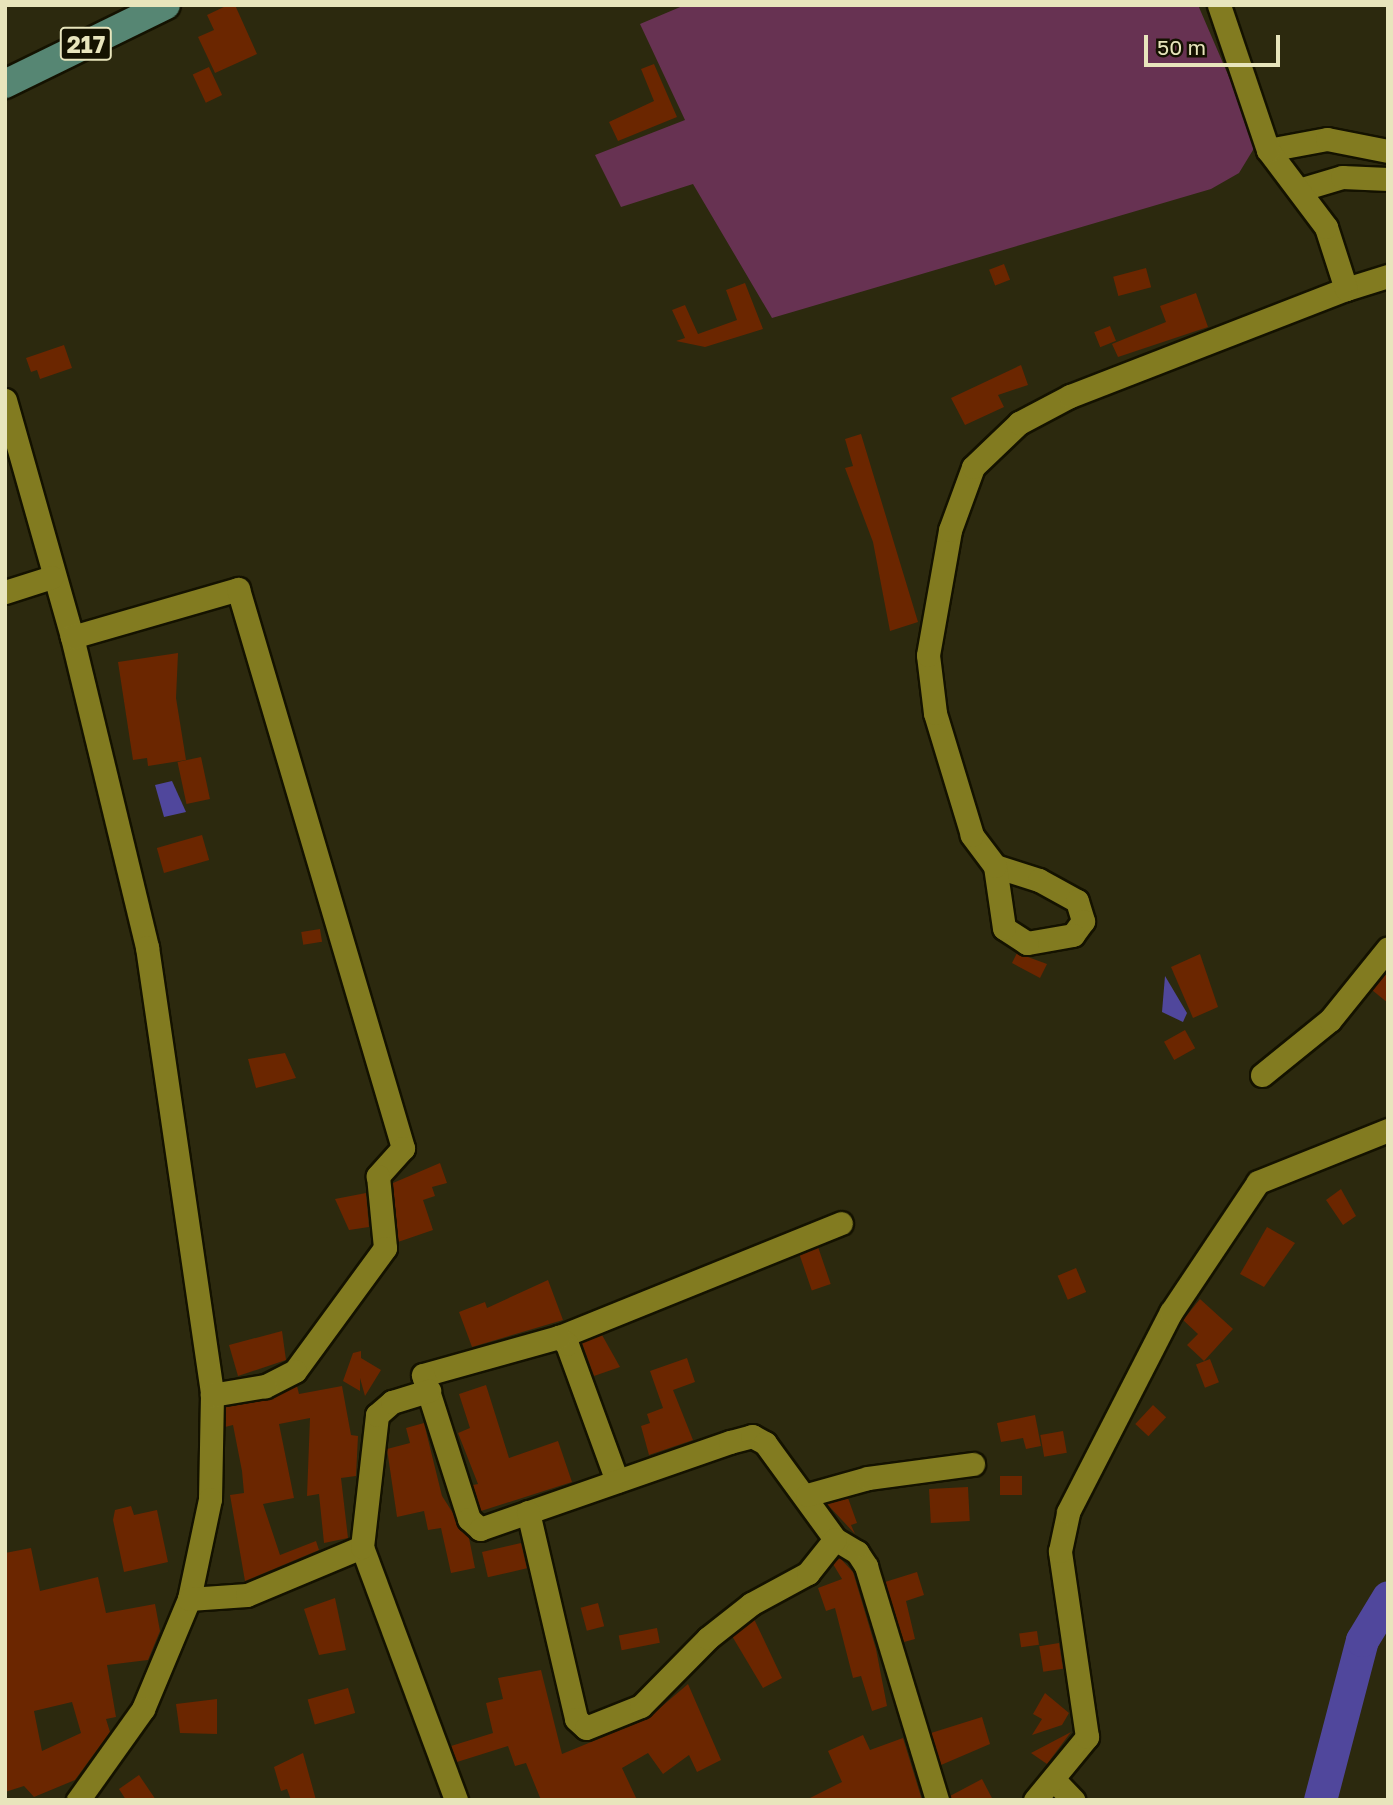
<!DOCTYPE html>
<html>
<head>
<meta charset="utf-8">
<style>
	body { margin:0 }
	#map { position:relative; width:1393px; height:1805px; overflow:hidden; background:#2c290e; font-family:"Golos Text",sans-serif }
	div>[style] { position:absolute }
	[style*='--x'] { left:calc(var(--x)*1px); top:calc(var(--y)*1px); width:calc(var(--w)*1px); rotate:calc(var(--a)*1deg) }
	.green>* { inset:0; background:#673252 }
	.water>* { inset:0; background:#50479c }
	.river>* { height:33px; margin:-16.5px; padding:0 16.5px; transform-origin:16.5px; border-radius:16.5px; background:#50479c }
	.building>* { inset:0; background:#6b2600; transform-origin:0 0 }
	.roads { filter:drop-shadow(2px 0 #141200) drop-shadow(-2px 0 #141200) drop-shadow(0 2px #141200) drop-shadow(0 -2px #141200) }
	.minor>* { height:23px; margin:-11.5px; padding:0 11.5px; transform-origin:11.5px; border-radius:11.5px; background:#827b20 }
	.major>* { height:28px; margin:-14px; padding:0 14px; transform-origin:14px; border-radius:14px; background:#568673 }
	span { translate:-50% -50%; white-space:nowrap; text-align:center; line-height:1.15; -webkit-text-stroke:6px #141200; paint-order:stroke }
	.shield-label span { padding:2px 5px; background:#141200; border:2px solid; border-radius:5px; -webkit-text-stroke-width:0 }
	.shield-label { font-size:23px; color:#e8e5bc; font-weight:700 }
	.frame { position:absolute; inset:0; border:7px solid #e8e5bc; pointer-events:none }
	.scale { position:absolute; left:1144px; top:35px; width:136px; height:32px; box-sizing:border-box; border:4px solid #e8e5bc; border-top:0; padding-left:9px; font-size:21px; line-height:24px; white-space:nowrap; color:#e8e5bc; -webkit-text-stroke:5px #141200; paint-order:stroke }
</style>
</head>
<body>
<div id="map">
	<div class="green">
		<i style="clip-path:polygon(685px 5px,1198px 5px,1254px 135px,1253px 150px,1239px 173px,1211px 189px,772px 318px,693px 184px,621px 207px,595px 155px,685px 120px,640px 24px)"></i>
	</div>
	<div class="water">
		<i style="clip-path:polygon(172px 781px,186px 812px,164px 817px,155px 785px)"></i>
		<i style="clip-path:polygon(1165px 976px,1187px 1013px,1183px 1022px,1162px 1012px)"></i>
	</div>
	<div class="river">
		<i style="--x:1320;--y:1800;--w:165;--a:-75.3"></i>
		<i style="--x:1362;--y:1640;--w:50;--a:-58.8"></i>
	</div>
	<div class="building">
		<i style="clip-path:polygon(228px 5px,235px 5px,257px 54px,215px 73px,198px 37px,214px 30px,207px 15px)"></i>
		<i style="clip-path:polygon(654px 64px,677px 117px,618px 141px,609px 122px,654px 101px,641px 69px)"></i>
		<i style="left:209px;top:67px;width:31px;height:18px;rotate:65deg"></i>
		<i style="left:1004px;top:264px;width:17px;height:16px;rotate:69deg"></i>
		<i style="left:1146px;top:268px;width:20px;height:34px;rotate:75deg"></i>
		<i style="clip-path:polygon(745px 283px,763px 329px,705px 347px,676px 341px,685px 338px,672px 310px,685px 305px,698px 334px,737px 320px,726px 290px)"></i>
		<i style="clip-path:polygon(1196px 293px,1208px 327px,1118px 357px,1112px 344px,1166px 322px,1160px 306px)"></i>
		<i style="left:1110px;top:326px;width:16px;height:17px;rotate:68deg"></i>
		<i style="clip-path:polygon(64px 345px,72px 368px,40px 379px,37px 370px,31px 372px,26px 358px)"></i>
		<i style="clip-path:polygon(1021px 365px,1028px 385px,998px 395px,1004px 407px,965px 425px,951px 398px)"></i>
		<i style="clip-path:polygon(861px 434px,918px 622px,890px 631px,873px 542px,845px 468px,853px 466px,845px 439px)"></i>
		<i style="clip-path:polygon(178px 653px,176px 698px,186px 760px,148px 766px,147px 758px,133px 760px,118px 662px)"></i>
		<i style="left:201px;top:757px;width:43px;height:24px;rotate:78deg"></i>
		<i style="left:202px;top:835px;width:26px;height:47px;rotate:74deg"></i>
		<i style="left:320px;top:929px;width:13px;height:19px;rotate:81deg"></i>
		<i style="clip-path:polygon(1017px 953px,1047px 964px,1040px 978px,1012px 963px)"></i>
		<i style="clip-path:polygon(1200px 954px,1218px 1007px,1193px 1018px,1171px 967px)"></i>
		<i style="clip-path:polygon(1388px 971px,1388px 1003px,1372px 990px)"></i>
		<i style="left:1185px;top:1030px;width:21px;height:24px;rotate:61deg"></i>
		<i style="clip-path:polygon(285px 1053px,296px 1078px,256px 1088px,248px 1059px)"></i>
		<i style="clip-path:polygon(440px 1163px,447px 1183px,432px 1187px,435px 1196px,423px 1200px,433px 1230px,398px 1242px,393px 1183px)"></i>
		<i style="clip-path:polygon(1341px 1189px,1356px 1216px,1343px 1225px,1326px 1200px)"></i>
		<i style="clip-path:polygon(366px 1193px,369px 1227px,349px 1230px,335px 1199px)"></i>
		<i style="clip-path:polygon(1267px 1227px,1295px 1243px,1264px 1287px,1240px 1274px)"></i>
		<i style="left:818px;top:1247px;width:39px;height:20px;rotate:71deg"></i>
		<i style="left:1076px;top:1268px;width:26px;height:20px;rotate:67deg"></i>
		<i style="clip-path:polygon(548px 1280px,563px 1320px,472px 1347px,459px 1312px,485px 1302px,487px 1308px)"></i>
		<i style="clip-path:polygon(1200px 1299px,1233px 1329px,1204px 1361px,1187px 1345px,1198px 1334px,1183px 1320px)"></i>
		<i style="clip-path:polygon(282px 1331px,286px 1360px,238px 1376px,229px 1345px)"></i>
		<i style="clip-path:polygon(602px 1335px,620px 1367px,594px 1376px,582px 1343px)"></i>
		<i style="clip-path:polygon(361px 1351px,361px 1358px,381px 1370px,365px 1396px,360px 1378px,360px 1391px,343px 1381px,353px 1353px)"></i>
		<i style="clip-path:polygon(687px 1358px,695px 1382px,673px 1390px,693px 1440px,649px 1455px,641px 1426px,650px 1423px,647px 1414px,663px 1408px,650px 1371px)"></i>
		<i style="left:1210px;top:1359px;width:25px;height:15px;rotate:69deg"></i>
		<i style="clip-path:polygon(486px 1385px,509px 1458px,558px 1441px,572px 1482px,481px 1511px,473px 1485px,478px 1484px,458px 1433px,470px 1428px,459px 1394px)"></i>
		<i style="clip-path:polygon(297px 1386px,299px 1394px,342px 1386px,351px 1435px,358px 1436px,356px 1476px,341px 1478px,348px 1538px,324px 1543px,319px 1494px,307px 1496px,310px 1418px,279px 1424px,294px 1498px,263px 1504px,280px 1555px,316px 1541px,319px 1550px,245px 1581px,230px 1495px,244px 1493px,242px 1471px,233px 1425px,225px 1427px,226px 1407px,268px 1400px)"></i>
		<i style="left:1153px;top:1405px;width:18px;height:26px;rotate:43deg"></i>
		<i style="clip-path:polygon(1035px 1415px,1041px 1446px,1026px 1449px,1023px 1438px,1001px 1442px,997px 1423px)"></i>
		<i style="clip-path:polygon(424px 1423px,442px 1496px,469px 1538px,475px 1568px,451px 1573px,441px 1528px,428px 1530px,424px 1511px,397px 1517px,387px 1449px,410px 1443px,406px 1428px)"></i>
		<i style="left:1063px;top:1431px;width:22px;height:23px;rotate:80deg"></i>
		<i style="left:1000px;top:1476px;width:22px;height:19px"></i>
		<i style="left:968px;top:1487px;width:34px;height:39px;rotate:87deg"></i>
		<i style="clip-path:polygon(848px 1498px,857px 1523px,851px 1525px,855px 1534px,827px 1504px)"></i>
		<i style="clip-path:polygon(131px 1506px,134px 1515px,157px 1510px,168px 1562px,124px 1572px,113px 1520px,115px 1510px)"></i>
		<i style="left:521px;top:1543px;width:26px;height:40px;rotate:77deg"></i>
		<i style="clip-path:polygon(evenodd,31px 1548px,40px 1591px,98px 1577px,106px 1613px,155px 1604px,160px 1631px,148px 1660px,107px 1665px,116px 1717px,106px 1719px,110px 1732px,75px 1780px,34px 1797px,24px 1786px,5px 1792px,5px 1553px,31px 1548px,72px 1702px,81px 1733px,42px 1751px,34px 1711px,72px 1702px)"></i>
		<i style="clip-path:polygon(840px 1558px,853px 1572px,876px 1649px,887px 1706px,872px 1711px,861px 1676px,853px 1678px,835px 1608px,826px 1611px,818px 1588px,842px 1579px,833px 1564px)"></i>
		<i style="clip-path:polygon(917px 1572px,924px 1595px,906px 1601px,915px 1639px,904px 1642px,885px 1582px)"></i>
		<i style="clip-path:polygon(335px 1598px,346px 1650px,319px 1655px,304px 1609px)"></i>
		<i style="left:598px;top:1603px;width:24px;height:18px;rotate:75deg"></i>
		<i style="clip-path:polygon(754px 1619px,782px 1678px,763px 1688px,732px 1636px)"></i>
		<i style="left:657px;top:1628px;width:15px;height:39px;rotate:79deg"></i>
		<i style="left:1037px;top:1631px;width:14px;height:18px;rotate:82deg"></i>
		<i style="left:1059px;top:1643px;width:26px;height:20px;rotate:81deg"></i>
		<i style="clip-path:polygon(541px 1670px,562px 1754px,647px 1719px,688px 1684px,721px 1760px,697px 1772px,689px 1755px,663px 1774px,648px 1753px,622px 1768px,637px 1800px,541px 1800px,526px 1763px,515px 1766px,508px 1746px,457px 1762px,451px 1746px,493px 1733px,486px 1703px,503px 1699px,498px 1678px)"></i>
		<i style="left:348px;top:1688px;width:26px;height:42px;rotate:74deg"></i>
		<i style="clip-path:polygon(1045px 1693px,1069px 1713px,1062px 1725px,1032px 1735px,1042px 1719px,1033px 1714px)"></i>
		<i style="clip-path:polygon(217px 1699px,217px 1734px,180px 1733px,176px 1704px)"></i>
		<i style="clip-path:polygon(982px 1717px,990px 1744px,941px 1765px,931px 1733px)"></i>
		<i style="clip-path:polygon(1071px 1732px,1047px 1764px,1031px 1753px)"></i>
		<i style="clip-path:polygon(863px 1735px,870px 1750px,903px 1738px,922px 1800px,806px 1800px,842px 1782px,828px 1751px)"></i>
		<i style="clip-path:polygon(303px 1753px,316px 1800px,291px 1800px,287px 1789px,281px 1791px,274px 1767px)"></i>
		<i style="clip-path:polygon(139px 1775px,156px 1800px,126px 1800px,119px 1789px)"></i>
		<i style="clip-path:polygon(982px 1779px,993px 1800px,951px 1800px,950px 1796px)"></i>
	</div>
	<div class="roads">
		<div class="minor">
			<i style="--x:1268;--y:150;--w:60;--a:-10.6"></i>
			<i style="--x:1327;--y:139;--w:62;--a:11.1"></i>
			<i style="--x:1302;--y:189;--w:42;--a:-16.7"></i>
			<i style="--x:1342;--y:177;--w:46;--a:2.5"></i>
			<i style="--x:1346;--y:289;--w:44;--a:-17.2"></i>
			<i style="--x:5;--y:400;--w:246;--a:74.2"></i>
			<i style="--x:72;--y:637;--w:319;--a:76.4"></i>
			<i style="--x:147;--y:947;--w:453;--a:81.7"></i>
			<i style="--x:212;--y:1395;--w:104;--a:91.1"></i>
			<i style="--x:210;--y:1499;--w:102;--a:101.9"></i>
			<i style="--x:189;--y:1599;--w:119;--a:112.7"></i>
			<i style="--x:143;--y:1709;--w:112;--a:125.5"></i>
			<i style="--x:5;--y:592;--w:49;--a:-17.7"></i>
			<i style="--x:72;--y:637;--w:173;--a:-16.1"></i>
			<i style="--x:238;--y:589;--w:583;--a:73.55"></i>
			<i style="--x:403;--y:1148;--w:38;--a:132"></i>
			<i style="--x:378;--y:1176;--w:72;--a:84.4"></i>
			<i style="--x:385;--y:1248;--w:152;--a:126.2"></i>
			<i style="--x:295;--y:1371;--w:34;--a:153"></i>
			<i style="--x:265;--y:1386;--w:54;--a:170.4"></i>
			<i style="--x:995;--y:866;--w:46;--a:17.7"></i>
			<i style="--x:1039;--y:880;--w:43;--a:28.9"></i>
			<i style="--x:1077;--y:901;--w:21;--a:73"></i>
			<i style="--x:1083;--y:921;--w:17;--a:126"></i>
			<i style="--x:1073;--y:935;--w:47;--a:170.1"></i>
			<i style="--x:1027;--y:943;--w:27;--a:-147"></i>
			<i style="--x:1004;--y:928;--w:63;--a:-98.3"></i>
			<i style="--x:995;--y:866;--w:39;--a:-127"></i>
			<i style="--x:972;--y:835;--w:127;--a:-106.9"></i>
			<i style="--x:935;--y:713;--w:58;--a:-96.9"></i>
			<i style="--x:928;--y:655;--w:127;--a:-80"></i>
			<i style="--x:950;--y:530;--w:67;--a:-69.9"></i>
			<i style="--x:973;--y:467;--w:64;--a:-43.7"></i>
			<i style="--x:1019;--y:423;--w:58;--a:-27.9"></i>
			<i style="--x:1070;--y:396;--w:296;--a:-21.2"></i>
			<i style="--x:1346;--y:289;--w:65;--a:-107.9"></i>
			<i style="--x:1326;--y:227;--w:96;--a:-127"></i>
			<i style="--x:1268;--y:150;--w:153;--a:-108.7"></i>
			<i style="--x:1262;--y:1075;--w:87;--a:-39"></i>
			<i style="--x:1330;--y:1020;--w:92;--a:-51.1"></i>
			<i style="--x:559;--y:1337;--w:304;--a:-22"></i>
			<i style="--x:617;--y:1481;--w:146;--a:-110.1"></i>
			<i style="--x:567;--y:1344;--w:11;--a:-139"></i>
			<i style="--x:559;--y:1337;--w:141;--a:164.4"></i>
			<i style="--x:423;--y:1375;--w:151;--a:72.3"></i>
			<i style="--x:469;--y:1519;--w:15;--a:42"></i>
			<i style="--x:480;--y:1529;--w:265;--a:-19.2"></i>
			<i style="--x:730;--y:1442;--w:23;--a:-15"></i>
			<i style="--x:752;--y:1436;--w:15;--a:28"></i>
			<i style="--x:765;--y:1443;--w:119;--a:53.9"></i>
			<i style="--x:835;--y:1539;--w:26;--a:31"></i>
			<i style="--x:857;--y:1552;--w:17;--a:57"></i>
			<i style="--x:866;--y:1566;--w:245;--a:73.1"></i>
			<i style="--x:807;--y:1495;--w:63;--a:-15.6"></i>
			<i style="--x:868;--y:1478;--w:106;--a:-7.6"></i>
			<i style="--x:528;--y:1512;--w:212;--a:76.9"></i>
			<i style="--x:576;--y:1719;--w:13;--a:42"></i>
			<i style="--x:586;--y:1728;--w:59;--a:-21.8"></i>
			<i style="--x:641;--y:1706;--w:95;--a:-45.4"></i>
			<i style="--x:708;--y:1638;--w:55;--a:-38.3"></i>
			<i style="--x:751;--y:1604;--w:65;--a:-28.5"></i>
			<i style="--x:808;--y:1573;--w:43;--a:-51.5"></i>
			<i style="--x:362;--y:1547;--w:270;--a:69.6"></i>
			<i style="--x:189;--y:1599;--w:58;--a:-3.9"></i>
			<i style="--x:247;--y:1595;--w:125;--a:-22.7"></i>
			<i style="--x:362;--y:1547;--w:133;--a:-83.5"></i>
			<i style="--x:377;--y:1415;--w:20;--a:-41"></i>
			<i style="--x:392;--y:1402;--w:39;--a:-17"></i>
			<i style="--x:1054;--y:1780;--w:28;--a:46"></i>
			<i style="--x:1035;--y:1800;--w:82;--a:-50.5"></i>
			<i style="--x:1087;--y:1737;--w:188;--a:-98.3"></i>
			<i style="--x:1060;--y:1551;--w:40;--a:-78"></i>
			<i style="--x:1068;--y:1512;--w:225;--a:-62.8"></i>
			<i style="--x:1171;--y:1312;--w:156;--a:-56.2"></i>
			<i style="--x:1258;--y:1182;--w:140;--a:-21.8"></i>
		</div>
		<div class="major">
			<i style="--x:5;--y:84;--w:179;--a:-26.1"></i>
		</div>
	</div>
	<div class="shield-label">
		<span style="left:86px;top:44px">217</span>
	</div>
	<div class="frame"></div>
	<div class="scale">50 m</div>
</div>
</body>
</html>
